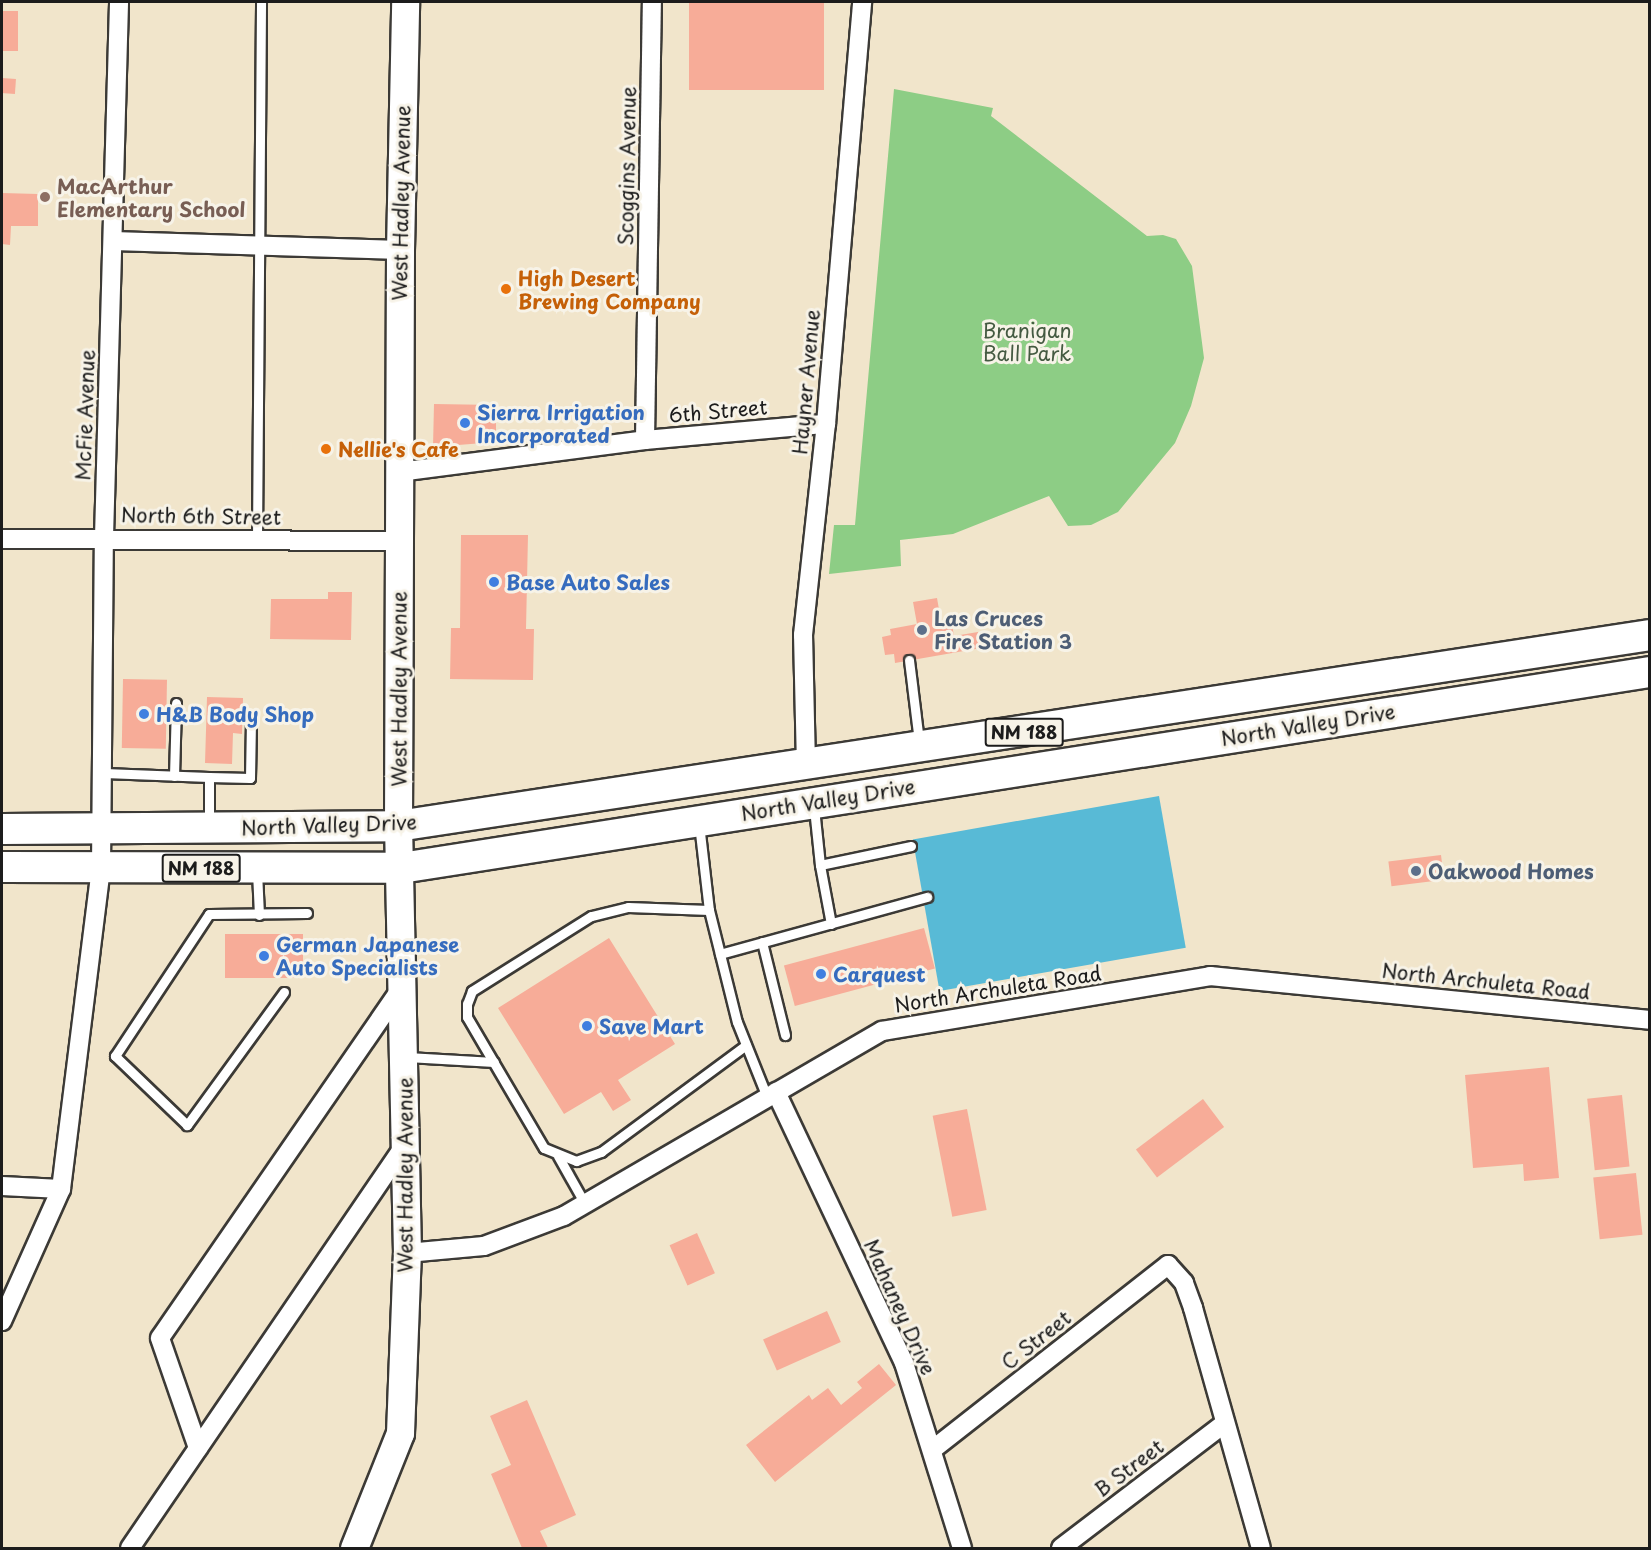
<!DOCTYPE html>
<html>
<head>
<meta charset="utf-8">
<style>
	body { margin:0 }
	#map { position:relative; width:1651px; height:1550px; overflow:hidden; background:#f1e5cb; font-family:"Playpen Sans",sans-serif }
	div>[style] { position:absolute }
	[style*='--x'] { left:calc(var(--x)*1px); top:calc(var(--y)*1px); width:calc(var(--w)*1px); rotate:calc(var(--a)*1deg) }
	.green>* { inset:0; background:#8dcd85 }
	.water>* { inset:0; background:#58bad6; transform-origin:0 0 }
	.building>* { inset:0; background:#f7ac98; transform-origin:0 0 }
	.roads { filter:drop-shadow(2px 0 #3c3a36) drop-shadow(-2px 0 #3c3a36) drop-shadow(0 2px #3c3a36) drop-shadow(0 -2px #3c3a36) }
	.lane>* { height:9px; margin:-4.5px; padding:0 4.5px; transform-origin:4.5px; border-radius:4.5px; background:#fff }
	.street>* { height:18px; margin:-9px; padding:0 9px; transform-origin:9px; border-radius:9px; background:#fff }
	.secondary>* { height:27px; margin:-13.5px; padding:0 13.5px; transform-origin:13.5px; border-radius:13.5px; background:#fff }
	.primary>* { height:30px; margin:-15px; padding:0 15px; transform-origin:15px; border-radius:15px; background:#fff }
	.dots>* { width:16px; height:16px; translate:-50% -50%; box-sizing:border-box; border:3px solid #f7f3e8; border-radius:50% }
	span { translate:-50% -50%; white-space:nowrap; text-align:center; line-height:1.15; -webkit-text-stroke:6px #f7f3e8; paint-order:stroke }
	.shield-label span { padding:2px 4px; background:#f7f3e8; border:2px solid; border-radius:4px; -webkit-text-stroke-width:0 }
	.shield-label { font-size:18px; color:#1c1c1c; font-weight:700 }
	.street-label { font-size:20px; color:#1c1c1c }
	.education-label { font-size:20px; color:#785e54; font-weight:700 }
	.left { translate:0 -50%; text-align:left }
	.food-label { font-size:20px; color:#c56008; font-weight:700 }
	.park-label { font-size:20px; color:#445a41 }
	.shop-label { font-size:20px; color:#366cbe; font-weight:700 }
	.service-label { font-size:20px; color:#4e5e75; font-weight:700 }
	.frame { position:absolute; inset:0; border:3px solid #1c1c1c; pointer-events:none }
</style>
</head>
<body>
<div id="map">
	<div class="green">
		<i style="clip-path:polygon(894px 89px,993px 108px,991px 116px,1147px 236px,1163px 235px,1176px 239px,1192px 266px,1204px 358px,1191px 406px,1175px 443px,1118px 512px,1091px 525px,1068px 526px,1049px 496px,953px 534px,900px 540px,901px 566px,829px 574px,834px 525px,855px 525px)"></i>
	</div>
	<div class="water">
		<i style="left:1159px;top:796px;width:154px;height:250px;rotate:80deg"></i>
	</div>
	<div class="building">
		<i style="left:689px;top:2px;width:135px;height:88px"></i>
		<i style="left:2px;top:11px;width:16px;height:40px"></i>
		<i style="left:2px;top:78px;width:14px;height:15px;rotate:4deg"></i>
		<i style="clip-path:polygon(2px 193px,38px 194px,38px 226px,11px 226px,10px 245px,2px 244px)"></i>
		<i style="clip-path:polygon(434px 404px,496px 405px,496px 442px,433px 447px)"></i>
		<i style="clip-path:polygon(461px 535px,528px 535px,526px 629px,534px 629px,533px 680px,450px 679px,451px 628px,460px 628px)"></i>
		<i style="clip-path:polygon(328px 592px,352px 592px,351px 640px,270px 639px,271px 599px,328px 599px)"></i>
		<i style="clip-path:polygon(937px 598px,941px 621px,951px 619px,954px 636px,978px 632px,981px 648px,895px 663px,894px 654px,885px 655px,882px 637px,891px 635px,890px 629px,917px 624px,913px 602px)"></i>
		<i style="left:123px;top:679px;width:44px;height:69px;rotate:1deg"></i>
		<i style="clip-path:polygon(207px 697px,243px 698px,242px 734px,233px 733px,232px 764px,205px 763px)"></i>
		<i style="left:1441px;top:855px;width:25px;height:53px;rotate:83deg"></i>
		<i style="left:924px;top:928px;width:42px;height:145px;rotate:75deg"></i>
		<i style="left:225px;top:934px;width:78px;height:44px"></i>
		<i style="clip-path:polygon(609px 938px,675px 1044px,618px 1080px,631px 1100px,613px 1111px,601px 1092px,564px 1114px,498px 1008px)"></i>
		<i style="clip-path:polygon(1549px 1067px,1559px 1178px,1524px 1181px,1523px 1164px,1473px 1168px,1465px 1075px)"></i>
		<i style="left:1622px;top:1095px;width:72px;height:35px;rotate:84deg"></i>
		<i style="left:1203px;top:1099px;width:35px;height:84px;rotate:53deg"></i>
		<i style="left:967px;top:1109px;width:103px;height:35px;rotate:79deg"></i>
		<i style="left:1636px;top:1173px;width:62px;height:43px;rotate:84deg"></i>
		<i style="left:697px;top:1233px;width:44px;height:30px;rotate:66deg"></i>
		<i style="left:827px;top:1311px;width:34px;height:70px;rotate:66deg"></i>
		<i style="clip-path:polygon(879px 1364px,896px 1385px,775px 1482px,746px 1445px,809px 1395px,812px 1400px,828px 1388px,841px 1405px,862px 1388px,857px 1382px)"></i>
		<i style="clip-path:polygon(527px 1400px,576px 1515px,540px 1531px,548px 1548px,522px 1548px,491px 1474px,511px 1465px,490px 1416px)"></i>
	</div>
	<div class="roads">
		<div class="lane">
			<i style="--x:257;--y:539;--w:537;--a:-89.57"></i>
			<i style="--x:909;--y:660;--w:82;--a:83"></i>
			<i style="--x:104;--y:773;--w:105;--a:2.2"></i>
			<i style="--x:209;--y:777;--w:46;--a:90"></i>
			<i style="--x:174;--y:776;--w:73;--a:-88.4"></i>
			<i style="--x:209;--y:777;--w:41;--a:1.4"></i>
			<i style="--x:250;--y:778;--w:56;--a:-89"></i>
			<i style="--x:814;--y:808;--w:57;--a:84"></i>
			<i style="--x:699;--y:824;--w:87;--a:83.4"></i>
			<i style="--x:709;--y:910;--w:115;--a:76"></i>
			<i style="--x:737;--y:1022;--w:81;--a:68.2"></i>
			<i style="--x:257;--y:871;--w:44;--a:87.4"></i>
			<i style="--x:709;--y:910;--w:81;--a:-177.9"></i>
			<i style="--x:628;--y:907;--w:38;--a:166"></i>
			<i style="--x:591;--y:916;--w:141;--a:147.8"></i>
			<i style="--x:472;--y:991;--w:14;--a:111"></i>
			<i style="--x:467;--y:1004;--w:13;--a:90"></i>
			<i style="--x:467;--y:1017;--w:152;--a:59.6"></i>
			<i style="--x:544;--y:1148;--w:35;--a:22"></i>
			<i style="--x:576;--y:1161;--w:27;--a:-20"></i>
			<i style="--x:601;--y:1152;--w:180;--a:-36.4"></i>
			<i style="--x:831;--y:924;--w:60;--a:-100.6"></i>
			<i style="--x:820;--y:865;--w:93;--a:-11.8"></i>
			<i style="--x:762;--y:942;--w:96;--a:76.1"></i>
			<i style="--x:720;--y:954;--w:215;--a:-15.4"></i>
			<i style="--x:284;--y:992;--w:165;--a:126.1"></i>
			<i style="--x:187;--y:1125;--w:100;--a:-136.2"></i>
			<i style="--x:115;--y:1056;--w:170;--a:-56.5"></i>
			<i style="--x:209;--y:914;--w:98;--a:-0.6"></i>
			<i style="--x:407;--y:1057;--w:87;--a:3.3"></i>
			<i style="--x:558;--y:1156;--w:55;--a:60.6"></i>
		</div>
		<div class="street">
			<i style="--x:114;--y:241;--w:286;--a:1.8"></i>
			<i style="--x:645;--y:440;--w:438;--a:-89.1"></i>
			<i style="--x:399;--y:472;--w:248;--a:-7.4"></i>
			<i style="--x:645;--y:440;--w:182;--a:-5.1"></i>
			<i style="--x:2;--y:539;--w:398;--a:0.3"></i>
			<i style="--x:806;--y:766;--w:131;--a:-91.3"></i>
			<i style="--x:803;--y:635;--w:212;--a:-83.8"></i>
			<i style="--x:826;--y:424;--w:424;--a:-85.1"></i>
			<i style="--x:776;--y:1092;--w:300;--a:64.7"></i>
			<i style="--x:904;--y:1363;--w:194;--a:72.6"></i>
			<i style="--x:2;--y:1186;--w:59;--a:2.9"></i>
			<i style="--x:407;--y:1253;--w:77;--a:-5.2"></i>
			<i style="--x:484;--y:1246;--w:85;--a:-20.6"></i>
			<i style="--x:564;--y:1216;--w:368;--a:-30.2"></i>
			<i style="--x:882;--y:1031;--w:333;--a:-9.5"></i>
			<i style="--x:1210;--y:976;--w:442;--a:5.7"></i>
			<i style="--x:2;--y:1321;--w:145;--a:-65.9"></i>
			<i style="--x:61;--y:1189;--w:323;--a:-82.9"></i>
			<i style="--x:101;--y:868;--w:331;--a:-89.5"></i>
			<i style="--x:104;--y:537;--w:535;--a:-88.39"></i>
			<i style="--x:198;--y:1448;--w:116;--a:-109.1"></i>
			<i style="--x:160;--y:1338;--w:425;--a:-55.4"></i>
			<i style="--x:932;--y:1450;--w:300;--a:-38.1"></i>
			<i style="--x:1168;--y:1265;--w:24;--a:48"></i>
			<i style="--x:1184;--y:1283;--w:27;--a:70"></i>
			<i style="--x:1193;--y:1308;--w:249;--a:74.2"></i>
			<i style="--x:130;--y:1548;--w:486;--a:-55.7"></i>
			<i style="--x:1061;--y:1548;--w:206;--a:-37.3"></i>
		</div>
		<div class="secondary">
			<i style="--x:354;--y:1548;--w:124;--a:-68.2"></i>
			<i style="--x:400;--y:1433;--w:180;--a:-87.8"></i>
			<i style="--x:407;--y:1253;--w:427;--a:-91.2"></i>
			<i style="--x:398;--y:826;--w:576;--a:-89.8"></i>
			<i style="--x:400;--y:250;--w:248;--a:-88.8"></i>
		</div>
		<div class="primary">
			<i style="--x:2;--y:829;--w:396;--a:-0.4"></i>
			<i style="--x:398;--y:826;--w:1266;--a:-8.67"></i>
			<i style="--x:2;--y:867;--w:399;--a:0.1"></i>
			<i style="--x:401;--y:868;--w:1264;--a:-8.92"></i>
		</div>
	</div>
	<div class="dots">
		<i style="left:45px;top:197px;background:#8d6e63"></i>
		<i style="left:506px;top:289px;background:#e8710a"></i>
		<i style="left:465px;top:423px;background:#3f7fe0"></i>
		<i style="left:326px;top:449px;background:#e8710a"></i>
		<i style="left:494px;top:582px;background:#3f7fe0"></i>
		<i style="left:922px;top:630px;background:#5c6f8a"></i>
		<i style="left:144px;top:714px;background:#3f7fe0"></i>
		<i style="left:1416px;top:871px;background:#5c6f8a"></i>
		<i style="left:264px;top:956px;background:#3f7fe0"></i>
		<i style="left:821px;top:974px;background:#3f7fe0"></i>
		<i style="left:587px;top:1026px;background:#3f7fe0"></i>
	</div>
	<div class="shield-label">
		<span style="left:1024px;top:732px">NM 188</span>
		<span style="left:201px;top:868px">NM 188</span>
	</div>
	<div class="street-label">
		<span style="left:627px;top:166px;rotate:-89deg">Scoggins Avenue</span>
		<span style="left:401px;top:203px;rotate:-89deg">West Hadley Avenue</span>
		<span style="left:806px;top:382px;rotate:-85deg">Hayner Avenue</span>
		<span style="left:718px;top:411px;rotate:-5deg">6th Street</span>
		<span style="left:85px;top:415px;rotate:-88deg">McFie Avenue</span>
		<span style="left:201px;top:516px;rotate:1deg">North 6th Street</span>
		<span style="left:399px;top:689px;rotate:-90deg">West Hadley Avenue</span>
		<span style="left:1308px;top:725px;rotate:-9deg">North Valley Drive</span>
		<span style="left:828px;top:800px;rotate:-9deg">North Valley Drive</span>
		<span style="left:329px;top:825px;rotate:-2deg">North Valley Drive</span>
		<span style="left:1486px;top:981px;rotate:6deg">North Archuleta Road</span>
		<span style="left:998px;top:989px;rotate:-9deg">North Archuleta Road</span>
		<span style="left:405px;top:1175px;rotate:-90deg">West Hadley Avenue</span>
		<span style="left:900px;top:1307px;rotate:66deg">Mahaney Drive</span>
		<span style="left:1036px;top:1340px;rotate:-38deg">C Street</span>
		<span style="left:1129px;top:1468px;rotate:-37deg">B Street</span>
	</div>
	<div class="education-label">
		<span class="left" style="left:57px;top:198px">MacArthur<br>Elementary School</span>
	</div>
	<div class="food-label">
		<span class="left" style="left:518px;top:290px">High Desert<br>Brewing Company</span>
		<span class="left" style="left:338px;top:449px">Nellie's Cafe</span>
	</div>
	<div class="park-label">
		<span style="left:1027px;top:342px">Branigan<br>Ball Park</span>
	</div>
	<div class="shop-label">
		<span class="left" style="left:477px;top:424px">Sierra Irrigation<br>Incorporated</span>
		<span class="left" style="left:506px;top:582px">Base Auto Sales</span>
		<span class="left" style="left:156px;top:714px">H&amp;B Body Shop</span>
		<span class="left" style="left:276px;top:956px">German Japanese<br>Auto Specialists</span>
		<span class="left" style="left:833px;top:974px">Carquest</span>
		<span class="left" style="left:599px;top:1026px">Save Mart</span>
	</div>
	<div class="service-label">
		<span class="left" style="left:934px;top:630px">Las Cruces<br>Fire Station 3</span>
		<span class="left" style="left:1428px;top:871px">Oakwood Homes</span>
	</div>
	<div class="frame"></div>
</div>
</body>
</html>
